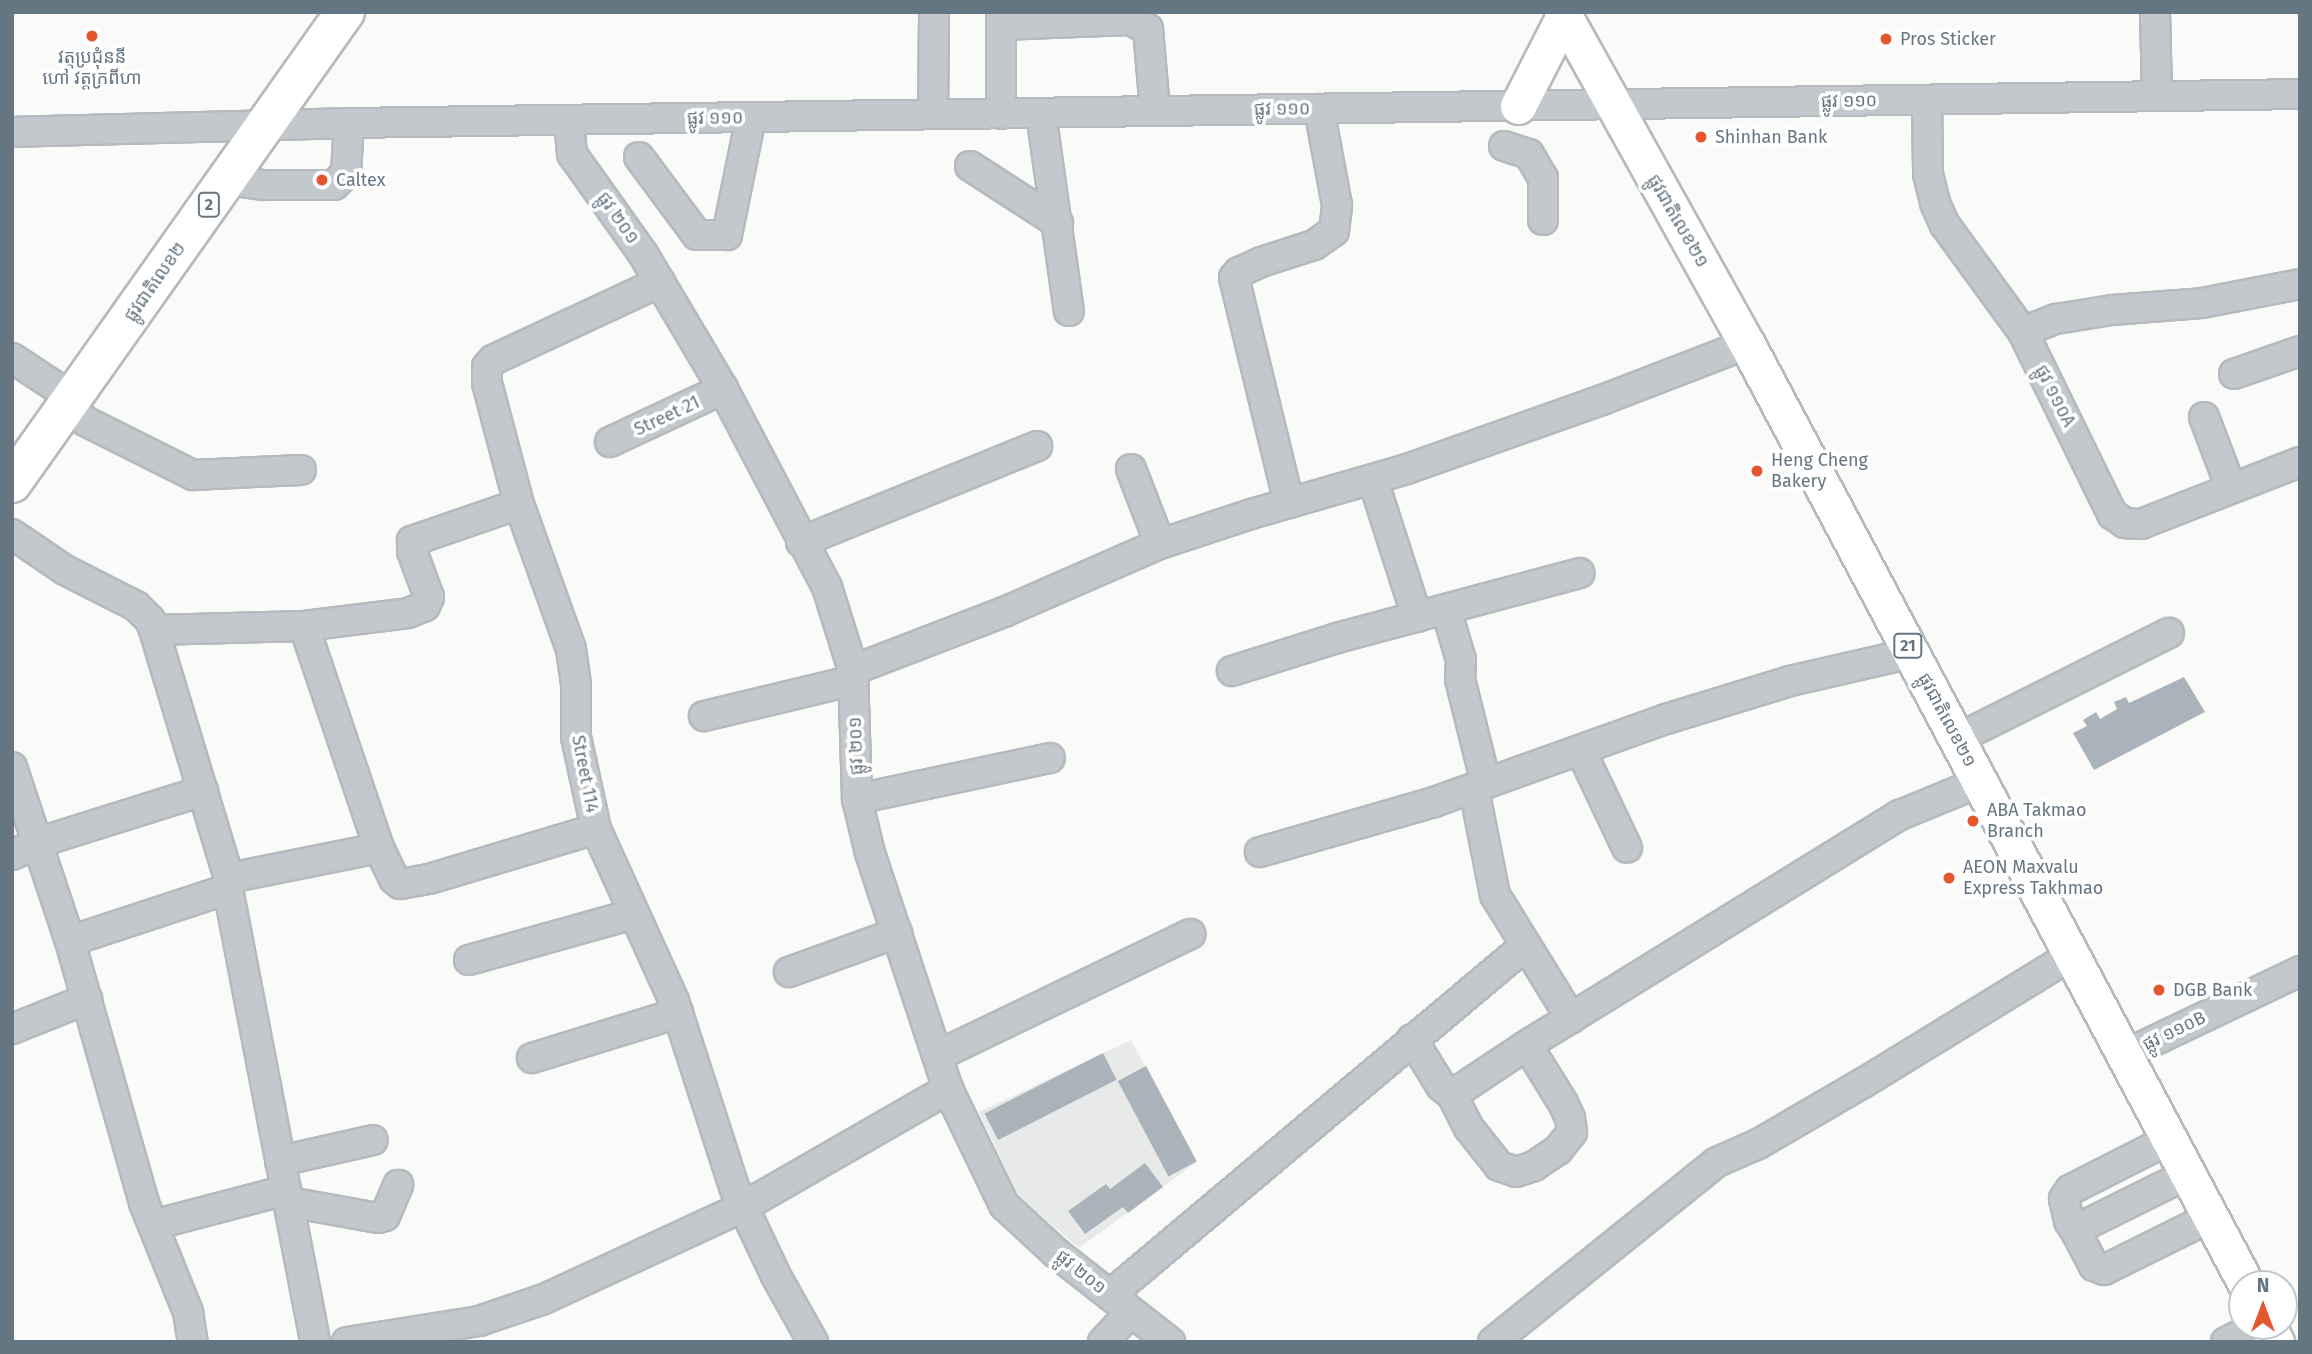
<!DOCTYPE html>
<html>
<head>
<meta charset="utf-8">
<style>
	body { margin:0 }
	#map { position:relative; width:2312px; height:1354px; overflow:hidden; background:#fafaf8; font-family:"Fira Sans","Noto Sans Khmer",sans-serif }
	div>[style] { position:absolute }
	[style*='--x'] { left:calc(var(--x)*1px); top:calc(var(--y)*1px); width:calc(var(--w)*1px); rotate:calc(var(--a)*1deg) }
	.built>* { inset:0; background:#e8e9e9 }
	.building>* { inset:0; background:#aab3b9; transform-origin:0 0 }
	.roads { filter:drop-shadow(2px 0 #b5babe) drop-shadow(-2px 0 #b5babe) drop-shadow(0 2px #b5babe) drop-shadow(0 -2px #b5babe) }
	.minor>* { height:28px; margin:-14px; padding:0 14px; transform-origin:14px; border-radius:14px; background:#c3c8cc }
	.major>* { height:35px; margin:-17.5px; padding:0 17.5px; transform-origin:17.5px; border-radius:17.5px; background:#fff }
	.highway>* { height:38px; margin:-19px; padding:0 19px; transform-origin:19px; border-radius:19px; background:#fff }
	.dots>* { width:19px; height:19px; translate:-50% -50%; box-sizing:border-box; border:4px solid #fff; border-radius:50% }
	span { translate:-50% -50%; white-space:nowrap; text-align:center; line-height:1.15; -webkit-text-stroke:7px #fff; paint-order:stroke }
	.shield-label span { padding:2px 5px; background:#fff; border:2px solid; border-radius:5px; -webkit-text-stroke-width:0 }
	.shield-label { font-size:16px; color:#657683; font-weight:700 }
	.poi-label { font-size:18px; color:#657683 }
	.left { translate:0 -50%; text-align:left }
	.street-label { font-size:18px; color:#657683 }
	.frame { position:absolute; inset:0; border:14px solid #657683; pointer-events:none }
	.north { position:absolute; left:2228px; top:1270px; width:70px; height:70px; box-sizing:border-box; background:#fff; border:2px solid #c1c8cd; border-radius:50%; rotate:0deg; font-size:19px; font-weight:700; line-height:28px; text-align:center; color:#657683 }
	.north::after { content:''; display:block; margin:auto; width:24px; height:32px; background:#e4572e; clip-path:polygon(50% 0,100% 100%,50% 72%,0 100%) }
</style>
</head>
<body>
<div id="map">
	<div class="built">
		<i style="clip-path:polygon(1131px 1040px,1197px 1162px,1079px 1248px,1019px 1197px,979px 1112px)"></i>
	</div>
	<div class="building">
		<i style="clip-path:polygon(2184px 677px,2205px 712px,2094px 770px,2073px 733px,2087px 726px,2083px 720px,2096px 712px,2100px 719px,2117px 709px,2114px 702px,2126px 697px,2129px 703px)"></i>
		<i style="left:1103px;top:1053px;width:30px;height:133px;rotate:63deg"></i>
		<i style="left:1146px;top:1066px;width:108px;height:32px;rotate:62deg"></i>
		<i style="clip-path:polygon(1145px 1163px,1163px 1187px,1128px 1213px,1123px 1207px,1085px 1234px,1068px 1211px,1106px 1184px,1110px 1189px)"></i>
	</div>
	<div class="roads">
		<div class="minor">
			<i style="--x:2155;--y:12;--w:84;--a:88.6"></i>
			<i style="--x:1001;--y:25;--w:129;--a:-2.2"></i>
			<i style="--x:1130;--y:20;--w:20;--a:27"></i>
			<i style="--x:1148;--y:29;--w:82;--a:85.1"></i>
			<i style="--x:1927;--y:100;--w:74;--a:89.2"></i>
			<i style="--x:1928;--y:174;--w:30;--a:76"></i>
			<i style="--x:1935;--y:203;--w:24;--a:66"></i>
			<i style="--x:1945;--y:225;--w:132;--a:53.9"></i>
			<i style="--x:2023;--y:332;--w:203;--a:63.9"></i>
			<i style="--x:2112;--y:514;--w:16;--a:35"></i>
			<i style="--x:2125;--y:523;--w:16;--a:4"></i>
			<i style="--x:2141;--y:524;--w:171;--a:-21.3"></i>
			<i style="--x:1041;--y:113;--w:200;--a:82"></i>
			<i style="--x:933;--y:114;--w:102;--a:-89.4"></i>
			<i style="--x:1001;--y:114;--w:102;--a:-90"></i>
			<i style="--x:569;--y:120;--w:34;--a:85"></i>
			<i style="--x:572;--y:154;--w:123;--a:54.6"></i>
			<i style="--x:643;--y:254;--w:157;--a:59.3"></i>
			<i style="--x:723;--y:389;--w:224;--a:62.3"></i>
			<i style="--x:827;--y:587;--w:87;--a:72.6"></i>
			<i style="--x:853;--y:670;--w:129;--a:88.2"></i>
			<i style="--x:857;--y:799;--w:56;--a:76.5"></i>
			<i style="--x:870;--y:853;--w:249;--a:71.7"></i>
			<i style="--x:948;--y:1089;--w:129;--a:64.2"></i>
			<i style="--x:1004;--y:1205;--w:71;--a:42.7"></i>
			<i style="--x:1056;--y:1253;--w:145;--a:38"></i>
			<i style="--x:12;--y:132;--w:337;--a:-1.5"></i>
			<i style="--x:349;--y:123;--w:1951;--a:-0.85"></i>
			<i style="--x:1504;--y:146;--w:26;--a:18"></i>
			<i style="--x:1529;--y:154;--w:28;--a:60"></i>
			<i style="--x:1543;--y:178;--w:42;--a:90"></i>
			<i style="--x:639;--y:157;--w:97;--a:53.4"></i>
			<i style="--x:697;--y:235;--w:30;--a:0"></i>
			<i style="--x:727;--y:235;--w:120;--a:-78.5"></i>
			<i style="--x:970;--y:166;--w:105;--a:32.9"></i>
			<i style="--x:227;--y:180;--w:37;--a:8"></i>
			<i style="--x:264;--y:185;--w:70;--a:0"></i>
			<i style="--x:334;--y:185;--w:17;--a:-45"></i>
			<i style="--x:346;--y:173;--w:50;--a:-86.6"></i>
			<i style="--x:660;--y:282;--w:184;--a:155"></i>
			<i style="--x:493;--y:360;--w:9;--a:131"></i>
			<i style="--x:487;--y:367;--w:16;--a:90"></i>
			<i style="--x:487;--y:383;--w:125;--a:75.2"></i>
			<i style="--x:519;--y:504;--w:154;--a:70.3"></i>
			<i style="--x:571;--y:649;--w:35;--a:82"></i>
			<i style="--x:576;--y:684;--w:53;--a:90"></i>
			<i style="--x:576;--y:737;--w:94;--a:77.7"></i>
			<i style="--x:596;--y:829;--w:189;--a:65.6"></i>
			<i style="--x:674;--y:1001;--w:195;--a:72.1"></i>
			<i style="--x:734;--y:1187;--w:98;--a:64.7"></i>
			<i style="--x:776;--y:1276;--w:76;--a:60.7"></i>
			<i style="--x:2023;--y:332;--w:35;--a:-22"></i>
			<i style="--x:2056;--y:319;--w:57;--a:-9.1"></i>
			<i style="--x:2112;--y:310;--w:90;--a:-4.4"></i>
			<i style="--x:2202;--y:303;--w:100;--a:-11"></i>
			<i style="--x:12;--y:358;--w:73;--a:33.3"></i>
			<i style="--x:2234;--y:374;--w:70;--a:-19.2"></i>
			<i style="--x:66;--y:408;--w:23;--a:34"></i>
			<i style="--x:85;--y:421;--w:121;--a:26.6"></i>
			<i style="--x:193;--y:475;--w:108;--a:-2.7"></i>
			<i style="--x:2204;--y:417;--w:76;--a:69.2"></i>
			<i style="--x:610;--y:442;--w:125;--a:-25.1"></i>
			<i style="--x:1131;--y:469;--w:80;--a:68.9"></i>
			<i style="--x:1373;--y:480;--w:144;--a:72.2"></i>
			<i style="--x:1289;--y:503;--w:232;--a:-103.7"></i>
			<i style="--x:1234;--y:278;--w:8;--a:-50"></i>
			<i style="--x:1239;--y:272;--w:24;--a:-24"></i>
			<i style="--x:1261;--y:262;--w:56;--a:-17.8"></i>
			<i style="--x:1314;--y:245;--w:24;--a:-35"></i>
			<i style="--x:1334;--y:231;--w:26;--a:-83"></i>
			<i style="--x:1337;--y:205;--w:98;--a:-100.6"></i>
			<i style="--x:12;--y:534;--w:64;--a:34.2"></i>
			<i style="--x:65;--y:570;--w:80;--a:26.9"></i>
			<i style="--x:136;--y:606;--w:20;--a:45"></i>
			<i style="--x:150;--y:620;--w:11;--a:68"></i>
			<i style="--x:154;--y:630;--w:259;--a:73.2"></i>
			<i style="--x:229;--y:878;--w:11;--a:95"></i>
			<i style="--x:228;--y:889;--w:461;--a:79.1"></i>
			<i style="--x:801;--y:542;--w:255;--a:-22.1"></i>
			<i style="--x:1446;--y:609;--w:53;--a:73.6"></i>
			<i style="--x:1461;--y:660;--w:19;--a:93"></i>
			<i style="--x:1460;--y:679;--w:107;--a:76"></i>
			<i style="--x:304;--y:626;--w:234;--a:71.3"></i>
			<i style="--x:379;--y:848;--w:34;--a:64"></i>
			<i style="--x:394;--y:879;--w:8;--a:40"></i>
			<i style="--x:400;--y:884;--w:29;--a:-10"></i>
			<i style="--x:429;--y:879;--w:174;--a:-16.7"></i>
			<i style="--x:154;--y:630;--w:150;--a:-1.5"></i>
			<i style="--x:304;--y:626;--w:105;--a:-7.1"></i>
			<i style="--x:408;--y:613;--w:18;--a:-22"></i>
			<i style="--x:425;--y:606;--w:10;--a:-66"></i>
			<i style="--x:429;--y:597;--w:49;--a:-110.3"></i>
			<i style="--x:412;--y:551;--w:10;--a:-90"></i>
			<i style="--x:412;--y:541;--w:113;--a:-19.1"></i>
			<i style="--x:853;--y:670;--w:162;--a:-21"></i>
			<i style="--x:1004;--y:612;--w:170;--a:-23.6"></i>
			<i style="--x:1160;--y:544;--w:96;--a:-18.2"></i>
			<i style="--x:1251;--y:514;--w:162;--a:-16.1"></i>
			<i style="--x:1407;--y:469;--w:207;--a:-19.5"></i>
			<i style="--x:1602;--y:400;--w:155;--a:-21.1"></i>
			<i style="--x:1232;--y:671;--w:110;--a:-17.4"></i>
			<i style="--x:1337;--y:638;--w:251;--a:-15"></i>
			<i style="--x:704;--y:716;--w:154;--a:-13.5"></i>
			<i style="--x:1957;--y:739;--w:237;--a:-26.6"></i>
			<i style="--x:1581;--y:751;--w:107;--a:64.6"></i>
			<i style="--x:12;--y:767;--w:183;--a:71.6"></i>
			<i style="--x:70;--y:941;--w:272;--a:74.2"></i>
			<i style="--x:144;--y:1203;--w:118;--a:68"></i>
			<i style="--x:188;--y:1312;--w:30;--a:81"></i>
			<i style="--x:1474;--y:789;--w:108;--a:78.8"></i>
			<i style="--x:1495;--y:895;--w:145;--a:58.3"></i>
			<i style="--x:857;--y:799;--w:197;--a:-12"></i>
			<i style="--x:1260;--y:852;--w:181;--a:-16"></i>
			<i style="--x:1434;--y:802;--w:246;--a:-19.7"></i>
			<i style="--x:1666;--y:719;--w:130;--a:-17"></i>
			<i style="--x:1790;--y:681;--w:125;--a:-12.9"></i>
			<i style="--x:12;--y:855;--w:31;--a:-25"></i>
			<i style="--x:40;--y:842;--w:171;--a:-17.4"></i>
			<i style="--x:229;--y:878;--w:153;--a:-11.3"></i>
			<i style="--x:70;--y:941;--w:166;--a:-18.2"></i>
			<i style="--x:469;--y:960;--w:171;--a:-15.6"></i>
			<i style="--x:789;--y:972;--w:115;--a:-19.9"></i>
			<i style="--x:12;--y:1029;--w:81;--a:-21.8"></i>
			<i style="--x:1412;--y:1039;--w:55;--a:58.3"></i>
			<i style="--x:1441;--y:1086;--w:14;--a:39"></i>
			<i style="--x:1452;--y:1095;--w:37;--a:63"></i>
			<i style="--x:1469;--y:1128;--w:48;--a:51.7"></i>
			<i style="--x:1499;--y:1166;--w:18;--a:19"></i>
			<i style="--x:1516;--y:1172;--w:19;--a:-18"></i>
			<i style="--x:1534;--y:1166;--w:29;--a:-34"></i>
			<i style="--x:1558;--y:1150;--w:23;--a:-52"></i>
			<i style="--x:1572;--y:1132;--w:14;--a:-98"></i>
			<i style="--x:1570;--y:1118;--w:17;--a:-115"></i>
			<i style="--x:1563;--y:1103;--w:68;--a:-121.8"></i>
			<i style="--x:939;--y:1055;--w:279;--a:-25.7"></i>
			<i style="--x:2124;--y:1055;--w:195;--a:-25.5"></i>
			<i style="--x:532;--y:1058;--w:153;--a:-17.1"></i>
			<i style="--x:1452;--y:1095;--w:90;--a:-33.7"></i>
			<i style="--x:1527;--y:1045;--w:438;--a:-31.7"></i>
			<i style="--x:1900;--y:815;--w:87;--a:-22.4"></i>
			<i style="--x:2170;--y:1139;--w:112;--a:153"></i>
			<i style="--x:2070;--y:1190;--w:11;--a:124"></i>
			<i style="--x:2064;--y:1199;--w:23;--a:77"></i>
			<i style="--x:2069;--y:1221;--w:11;--a:56"></i>
			<i style="--x:2075;--y:1230;--w:126;--a:-26.4"></i>
			<i style="--x:280;--y:1161;--w:95;--a:-12.7"></i>
			<i style="--x:289;--y:1202;--w:90;--a:10.2"></i>
			<i style="--x:378;--y:1218;--w:7;--a:-16"></i>
			<i style="--x:385;--y:1216;--w:34;--a:-67"></i>
			<i style="--x:153;--y:1225;--w:138;--a:-14.7"></i>
			<i style="--x:2075;--y:1230;--w:41;--a:62.2"></i>
			<i style="--x:2094;--y:1266;--w:11;--a:22"></i>
			<i style="--x:2104;--y:1270;--w:119;--a:-26.4"></i>
			<i style="--x:1110;--y:1295;--w:542;--a:-40.06"></i>
			<i style="--x:347;--y:1342;--w:134;--a:-9"></i>
			<i style="--x:479;--y:1321;--w:69;--a:-18.7"></i>
			<i style="--x:544;--y:1299;--w:219;--a:-24.8"></i>
			<i style="--x:743;--y:1207;--w:237;--a:-29.9"></i>
			<i style="--x:1103;--y:1342;--w:41;--a:-47"></i>
			<i style="--x:1493;--y:1342;--w:287;--a:-38.8"></i>
			<i style="--x:1717;--y:1162;--w:45;--a:-23.7"></i>
			<i style="--x:1758;--y:1144;--w:121;--a:-30.2"></i>
			<i style="--x:1863;--y:1083;--w:245;--a:-31.5"></i>
			<i style="--x:2226;--y:1342;--w:35;--a:-27"></i>
		</div>
		<div class="major">
			<i style="--x:1562;--y:12;--w:380;--a:60.9"></i>
			<i style="--x:1747;--y:344;--w:1064;--a:62.04"></i>
			<i style="--x:1518;--y:106;--w:101;--a:-62.9"></i>
			<i style="--x:2268;--y:1326;--w:18;--a:63"></i>
		</div>
		<div class="highway">
			<i style="--x:12;--y:483;--w:577;--a:-54.74"></i>
		</div>
	</div>
	<div class="dots">
		<i style="left:92px;top:36px;background:#e4572e"></i>
		<i style="left:1886px;top:39px;background:#e4572e"></i>
		<i style="left:1701px;top:137px;background:#e4572e"></i>
		<i style="left:322px;top:180px;background:#e4572e"></i>
		<i style="left:1757px;top:471px;background:#e4572e"></i>
		<i style="left:1973px;top:821px;background:#e4572e"></i>
		<i style="left:1949px;top:878px;background:#e4572e"></i>
		<i style="left:2159px;top:990px;background:#e4572e"></i>
	</div>
	<div class="shield-label">
		<span style="left:209px;top:205px">2</span>
		<span style="left:1908px;top:646px">21</span>
	</div>
	<div class="poi-label">
		<span class="left" style="left:1900px;top:39px">Pros Sticker</span>
		<span style="left:92px;top:68px">វត្តប្រជុំននី<br>ហៅ វត្តក្រពីហា</span>
		<span class="left" style="left:1715px;top:137px">Shinhan Bank</span>
		<span class="left" style="left:336px;top:180px">Caltex</span>
		<span class="left" style="left:1771px;top:471px">Heng Cheng<br>Bakery</span>
		<span class="left" style="left:1987px;top:821px">ABA Takmao<br>Branch</span>
		<span class="left" style="left:1963px;top:878px">AEON Maxvalu<br>Express Takhmao</span>
		<span class="left" style="left:2173px;top:990px">DGB Bank</span>
	</div>
	<div class="street-label">
		<span style="left:1849px;top:101px;rotate:-1deg">ផ្លូវ ១១០</span>
		<span style="left:1282px;top:109px;rotate:-1deg">ផ្លូវ ១១០</span>
		<span style="left:715px;top:118px;rotate:-1deg">ផ្លូវ ១១០</span>
		<span style="left:618px;top:218px;rotate:55deg">ផ្លូវ ២០១</span>
		<span style="left:1678px;top:221px;rotate:60deg">ផ្លូវជាតិលេខ២១</span>
		<span style="left:155px;top:282px;rotate:-55deg">ផ្លូវជាតិលេខ២</span>
		<span style="left:2055px;top:396px;rotate:63deg">ផ្លូវ ១១០A</span>
		<span style="left:667px;top:416px;rotate:-25deg">Street 21</span>
		<span style="left:1947px;top:720px;rotate:62deg">ផ្លូវជាតិលេខ២១</span>
		<span style="left:856px;top:746px;rotate:-92deg">ផ្លូវ ២០១</span>
		<span style="left:585px;top:774px;rotate:79deg">Street 114</span>
		<span style="left:2174px;top:1031px;rotate:-26deg">ផ្លូវ ១១០B</span>
		<span style="left:1081px;top:1272px;rotate:39deg">ផ្លូវ ២០១</span>
	</div>
	<div class="frame"></div>
	<div class="north">N</div>
</div>
</body>
</html>
